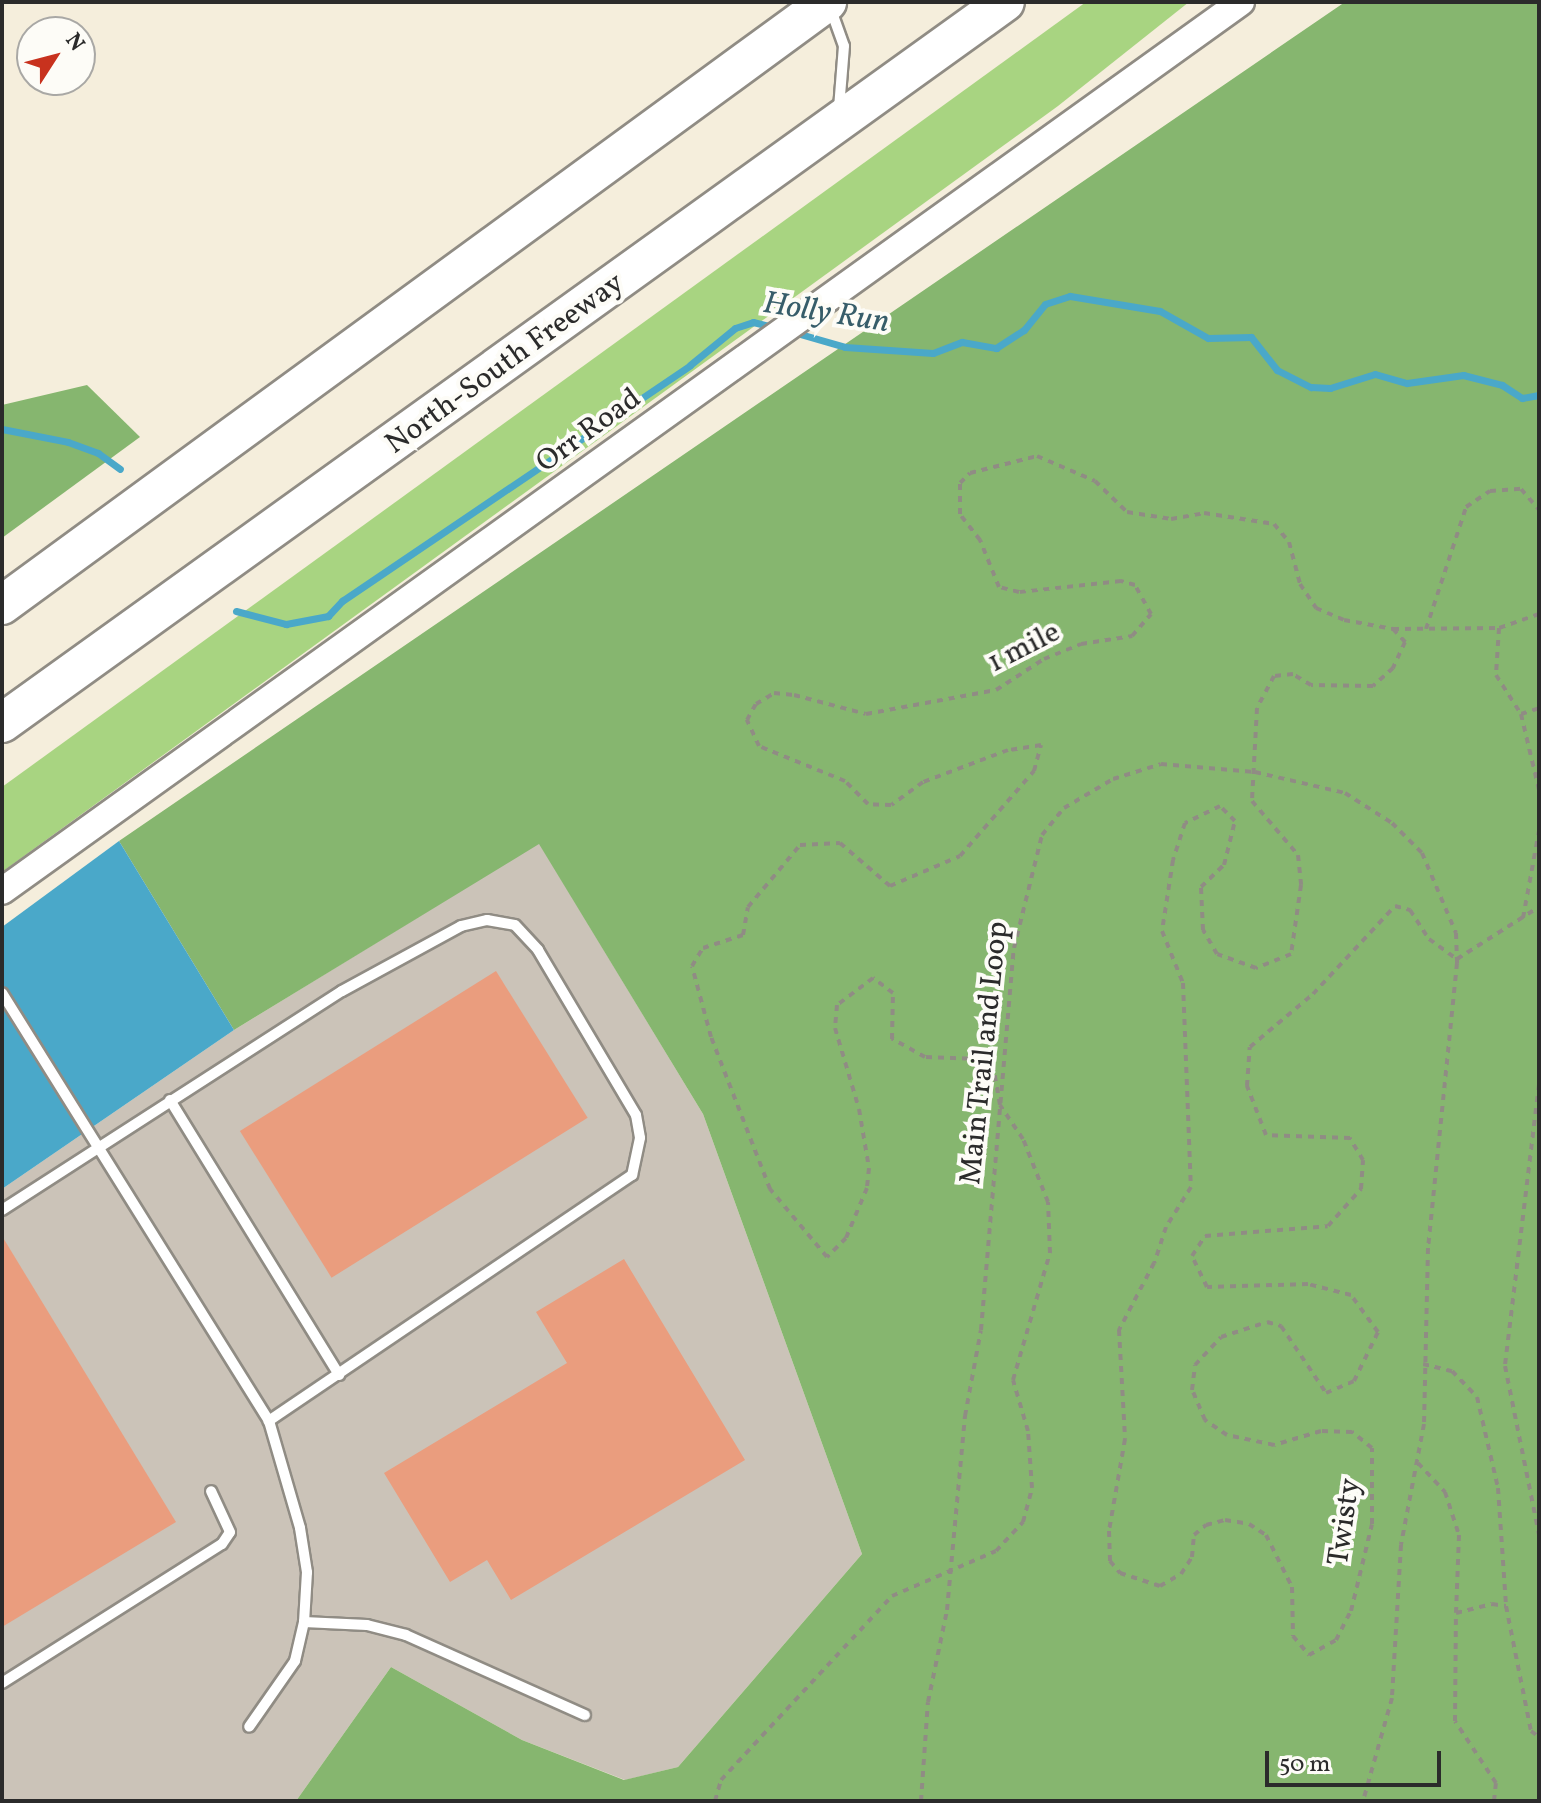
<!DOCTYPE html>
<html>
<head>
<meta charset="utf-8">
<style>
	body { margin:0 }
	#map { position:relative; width:1541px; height:1803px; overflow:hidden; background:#f5eedc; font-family:Vollkorn,serif }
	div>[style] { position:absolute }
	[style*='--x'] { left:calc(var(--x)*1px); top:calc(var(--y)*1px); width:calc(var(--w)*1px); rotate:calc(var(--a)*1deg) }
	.industrial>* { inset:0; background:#cbc3b8 }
	.green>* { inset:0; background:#a8d481 }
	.forest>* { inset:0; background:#86b66f }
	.water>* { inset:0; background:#4aa8c9 }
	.stream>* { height:7px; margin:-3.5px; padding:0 3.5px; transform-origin:3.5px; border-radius:3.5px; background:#4aa8c9 }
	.building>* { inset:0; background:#ea9d7e; transform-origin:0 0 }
	.path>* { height:4px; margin-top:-2px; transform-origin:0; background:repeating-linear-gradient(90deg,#908c84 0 6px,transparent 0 12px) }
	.roads { filter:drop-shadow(2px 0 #908c84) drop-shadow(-2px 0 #908c84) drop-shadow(0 2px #908c84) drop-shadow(0 -2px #908c84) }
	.service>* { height:10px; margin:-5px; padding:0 5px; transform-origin:5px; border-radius:5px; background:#fff }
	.tertiary>* { height:26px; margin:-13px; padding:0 13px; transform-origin:13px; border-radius:13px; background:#fff }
	.motorway>* { height:38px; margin:-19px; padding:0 19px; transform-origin:19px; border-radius:19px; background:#fff }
	span { translate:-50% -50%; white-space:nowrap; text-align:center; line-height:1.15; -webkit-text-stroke:8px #fdfcf7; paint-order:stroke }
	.street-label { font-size:30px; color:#2b2b2b }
	.water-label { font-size:32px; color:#375d6a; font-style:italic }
	.frame { position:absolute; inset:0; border:4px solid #2b2b2b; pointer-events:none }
	.north { position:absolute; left:16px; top:16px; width:80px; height:80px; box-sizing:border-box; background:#fdfcf7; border:2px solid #a9a8a5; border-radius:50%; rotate:54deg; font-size:22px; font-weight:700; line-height:32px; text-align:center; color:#2b2b2b }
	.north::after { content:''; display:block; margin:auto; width:28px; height:36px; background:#c8321e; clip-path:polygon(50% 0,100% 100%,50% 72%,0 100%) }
	.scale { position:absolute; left:1265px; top:1751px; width:176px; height:36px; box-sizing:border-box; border:4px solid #2b2b2b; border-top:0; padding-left:10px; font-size:24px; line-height:28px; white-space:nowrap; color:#2b2b2b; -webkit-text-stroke:6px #fdfcf7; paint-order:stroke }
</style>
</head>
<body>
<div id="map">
	<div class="industrial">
		<i style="clip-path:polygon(539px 843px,703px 1114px,862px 1554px,678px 1767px,625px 1780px,522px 1740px,391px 1667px,296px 1801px,2px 1801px,2px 1189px,234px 1030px)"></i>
	</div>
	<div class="green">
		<i style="clip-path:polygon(1086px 2px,1189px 2px,1058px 106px,2px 872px,2px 787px)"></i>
	</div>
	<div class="forest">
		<i style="clip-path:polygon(1345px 2px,1539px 2px,1539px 1801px,296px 1801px,391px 1667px,522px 1740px,624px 1780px,678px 1767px,862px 1554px,703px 1114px,539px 844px,234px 1030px,119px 841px)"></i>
		<i style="clip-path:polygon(87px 385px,140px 437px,2px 538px,2px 405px)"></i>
	</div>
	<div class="water">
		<i style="clip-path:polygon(119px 841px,234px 1030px,2px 1189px,2px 927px)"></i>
	</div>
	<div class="stream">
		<i style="--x:793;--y:332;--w:54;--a:16.1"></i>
		<i style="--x:845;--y:347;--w:88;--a:3.9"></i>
		<i style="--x:933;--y:353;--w:31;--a:-21"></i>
		<i style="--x:962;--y:342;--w:35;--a:10"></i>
		<i style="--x:996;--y:348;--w:33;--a:-33"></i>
		<i style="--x:1024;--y:330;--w:33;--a:-51"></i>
		<i style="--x:1045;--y:304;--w:26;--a:-18"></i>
		<i style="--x:1070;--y:296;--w:91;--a:9.5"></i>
		<i style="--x:1160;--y:311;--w:55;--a:29.4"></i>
		<i style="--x:1208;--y:338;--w:43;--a:-1.3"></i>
		<i style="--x:1251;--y:337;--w:42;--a:51.8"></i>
		<i style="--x:1277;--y:370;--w:38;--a:27"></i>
		<i style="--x:1311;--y:387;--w:19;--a:3"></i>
		<i style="--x:1330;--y:388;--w:47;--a:-17.3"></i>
		<i style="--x:1375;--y:374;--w:33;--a:16"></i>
		<i style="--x:1407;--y:383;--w:57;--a:-8.1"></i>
		<i style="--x:1463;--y:375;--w:40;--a:14.4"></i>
		<i style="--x:1502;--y:385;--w:24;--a:33"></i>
		<i style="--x:1522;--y:398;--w:17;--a:-10"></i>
		<i style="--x:2;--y:429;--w:67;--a:11.1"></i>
		<i style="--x:68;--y:442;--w:32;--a:20"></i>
		<i style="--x:98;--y:453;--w:27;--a:36"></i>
		<i style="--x:236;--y:611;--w:52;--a:14.6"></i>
		<i style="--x:286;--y:624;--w:43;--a:-10.8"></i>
		<i style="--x:328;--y:616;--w:21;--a:-47"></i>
		<i style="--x:342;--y:601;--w:420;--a:-34.1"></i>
		<i style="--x:690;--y:365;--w:58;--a:-39.4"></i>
		<i style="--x:735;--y:328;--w:19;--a:-18"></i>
		<i style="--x:753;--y:322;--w:25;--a:14"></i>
	</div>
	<div class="building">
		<i style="left:496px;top:971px;width:173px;height:302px;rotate:58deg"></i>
		<i style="clip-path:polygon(2px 1236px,176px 1522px,2px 1627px)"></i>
		<i style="clip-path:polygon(624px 1259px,745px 1460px,511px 1600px,487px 1560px,450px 1582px,384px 1473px,567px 1363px,536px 1312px)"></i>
	</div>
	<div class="path">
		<i style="--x:1539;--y:614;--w:42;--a:160.7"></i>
		<i style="--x:1499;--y:628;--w:47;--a:93.7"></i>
		<i style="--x:1496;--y:675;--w:46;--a:57.3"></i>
		<i style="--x:1521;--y:714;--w:19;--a:-18"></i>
		<i style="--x:1393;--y:629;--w:105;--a:-0.5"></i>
		<i style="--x:1426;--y:629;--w:128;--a:-71.8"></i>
		<i style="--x:1466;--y:507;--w:29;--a:-34"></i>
		<i style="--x:1490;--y:491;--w:31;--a:-4"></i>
		<i style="--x:1521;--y:489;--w:28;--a:49"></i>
		<i style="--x:1521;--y:714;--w:78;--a:76.7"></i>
		<i style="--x:1523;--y:918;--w:88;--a:-79.6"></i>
		<i style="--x:1539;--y:1084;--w:284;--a:96.9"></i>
		<i style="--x:1505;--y:1366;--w:172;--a:78.6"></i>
		<i style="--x:1423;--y:1364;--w:30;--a:14"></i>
		<i style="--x:1452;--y:1371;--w:36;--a:46"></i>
		<i style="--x:1477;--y:1397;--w:93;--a:77"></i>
		<i style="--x:1498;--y:1488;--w:118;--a:86.1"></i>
		<i style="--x:1418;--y:1463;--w:40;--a:47"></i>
		<i style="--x:1445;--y:1492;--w:45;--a:72"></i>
		<i style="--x:1459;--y:1535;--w:78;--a:92.2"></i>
		<i style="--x:715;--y:1801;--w:22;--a:-74"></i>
		<i style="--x:721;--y:1780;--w:251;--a:-47.1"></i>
		<i style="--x:892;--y:1596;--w:113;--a:-23.4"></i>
		<i style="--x:996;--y:1551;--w:40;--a:-47"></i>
		<i style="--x:1023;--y:1522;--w:35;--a:-75"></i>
		<i style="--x:1032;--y:1488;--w:57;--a:-94"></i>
		<i style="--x:1028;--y:1431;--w:53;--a:-106.4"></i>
		<i style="--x:1013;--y:1380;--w:132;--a:-73.8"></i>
		<i style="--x:1050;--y:1253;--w:51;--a:-92.2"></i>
		<i style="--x:1048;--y:1202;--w:68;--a:-111.6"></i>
		<i style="--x:1023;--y:1139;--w:41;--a:-124.1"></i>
		<i style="--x:1000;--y:1105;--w:40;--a:-100"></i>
		<i style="--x:993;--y:1066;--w:15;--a:-152"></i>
		<i style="--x:980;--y:1059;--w:55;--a:-177.9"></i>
		<i style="--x:925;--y:1057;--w:38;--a:-151"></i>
		<i style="--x:892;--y:1039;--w:46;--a:-88.8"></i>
		<i style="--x:893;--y:993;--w:25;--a:-143"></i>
		<i style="--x:873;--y:978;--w:45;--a:143.1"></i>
		<i style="--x:837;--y:1005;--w:23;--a:95"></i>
		<i style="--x:835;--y:1028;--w:84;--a:73.5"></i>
		<i style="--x:859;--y:1109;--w:60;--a:80.4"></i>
		<i style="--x:869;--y:1168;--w:20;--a:96"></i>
		<i style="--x:867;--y:1188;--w:54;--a:112.8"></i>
		<i style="--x:846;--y:1238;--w:27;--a:135"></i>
		<i style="--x:827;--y:1257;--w:89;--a:-130"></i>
		<i style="--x:770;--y:1189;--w:163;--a:-111.2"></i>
		<i style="--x:711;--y:1037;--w:73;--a:-105"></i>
		<i style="--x:692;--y:966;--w:21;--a:-59"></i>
		<i style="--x:703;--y:948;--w:42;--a:-18"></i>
		<i style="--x:743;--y:935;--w:28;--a:-80"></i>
		<i style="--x:748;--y:907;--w:81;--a:-50"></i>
		<i style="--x:800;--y:845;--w:40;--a:-2.9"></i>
		<i style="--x:840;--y:843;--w:66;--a:40.7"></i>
		<i style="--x:890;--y:886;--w:76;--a:-23.2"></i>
		<i style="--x:960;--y:856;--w:113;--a:-49"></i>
		<i style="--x:1034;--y:771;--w:27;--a:-75"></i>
		<i style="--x:1041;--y:745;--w:33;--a:171"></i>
		<i style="--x:1008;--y:750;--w:91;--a:159.4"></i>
		<i style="--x:923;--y:782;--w:39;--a:144"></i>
		<i style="--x:891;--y:805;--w:23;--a:-178"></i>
		<i style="--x:868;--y:804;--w:33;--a:-135"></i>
		<i style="--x:845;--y:781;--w:93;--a:-157.9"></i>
		<i style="--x:759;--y:746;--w:29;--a:-115"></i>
		<i style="--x:747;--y:720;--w:18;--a:-61"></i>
		<i style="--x:756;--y:704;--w:21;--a:-31"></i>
		<i style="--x:774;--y:693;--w:20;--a:6"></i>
		<i style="--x:794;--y:695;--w:74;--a:14.8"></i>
		<i style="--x:866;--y:714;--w:132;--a:-10.5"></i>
		<i style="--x:996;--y:690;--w:57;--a:-32.9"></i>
		<i style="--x:1044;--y:659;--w:40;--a:-22"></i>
		<i style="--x:1081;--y:644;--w:52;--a:-8.9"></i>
		<i style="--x:1132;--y:636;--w:29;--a:-49"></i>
		<i style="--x:1151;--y:614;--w:33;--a:-119"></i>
		<i style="--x:1135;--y:585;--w:15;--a:-164"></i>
		<i style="--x:1121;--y:581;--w:103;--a:173.8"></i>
		<i style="--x:1019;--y:592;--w:21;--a:-166"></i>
		<i style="--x:999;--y:587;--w:51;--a:-112"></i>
		<i style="--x:980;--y:540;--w:33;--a:-128"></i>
		<i style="--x:960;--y:514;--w:31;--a:-90"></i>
		<i style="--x:960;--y:483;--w:14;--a:-45"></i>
		<i style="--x:970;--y:473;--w:69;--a:-14.2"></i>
		<i style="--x:1037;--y:456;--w:63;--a:23.3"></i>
		<i style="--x:1095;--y:481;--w:45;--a:44.1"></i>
		<i style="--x:1127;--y:512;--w:45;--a:9"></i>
		<i style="--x:1171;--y:519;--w:34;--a:-10"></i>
		<i style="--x:1204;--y:513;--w:71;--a:8.9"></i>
		<i style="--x:1274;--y:524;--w:23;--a:50"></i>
		<i style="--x:1289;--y:542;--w:43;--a:75.3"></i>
		<i style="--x:1300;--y:584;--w:29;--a:56"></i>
		<i style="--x:1316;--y:608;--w:30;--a:23"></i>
		<i style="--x:1344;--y:620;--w:50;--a:10.4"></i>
		<i style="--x:1393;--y:629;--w:18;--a:47"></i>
		<i style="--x:1405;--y:642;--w:29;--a:115"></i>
		<i style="--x:1393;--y:668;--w:27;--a:138"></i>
		<i style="--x:1373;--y:686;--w:62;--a:-179.1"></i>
		<i style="--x:1311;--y:685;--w:21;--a:-149"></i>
		<i style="--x:1293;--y:674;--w:19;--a:174"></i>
		<i style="--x:1274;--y:676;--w:36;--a:118"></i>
		<i style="--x:1257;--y:708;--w:93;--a:93.1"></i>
		<i style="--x:1252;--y:801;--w:71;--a:49.6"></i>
		<i style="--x:1298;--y:855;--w:30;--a:84"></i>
		<i style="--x:1301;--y:885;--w:70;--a:98.2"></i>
		<i style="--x:1291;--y:954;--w:38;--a:158"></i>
		<i style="--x:1256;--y:968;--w:41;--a:-160.3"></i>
		<i style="--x:1217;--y:954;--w:28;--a:-120"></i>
		<i style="--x:1203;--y:930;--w:43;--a:-92.7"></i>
		<i style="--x:1201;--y:887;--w:32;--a:-44"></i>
		<i style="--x:1224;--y:865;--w:45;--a:-76"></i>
		<i style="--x:1235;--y:821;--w:21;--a:-135"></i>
		<i style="--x:1220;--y:806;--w:39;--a:154"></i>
		<i style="--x:1185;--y:823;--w:39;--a:108"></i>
		<i style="--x:1173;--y:860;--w:72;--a:98.8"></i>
		<i style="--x:1162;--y:931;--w:56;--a:68"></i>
		<i style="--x:1183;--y:983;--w:204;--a:87.8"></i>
		<i style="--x:1191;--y:1187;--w:47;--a:122"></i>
		<i style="--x:1166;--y:1227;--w:38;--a:108"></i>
		<i style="--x:1154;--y:1263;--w:76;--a:117.6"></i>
		<i style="--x:1119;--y:1330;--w:109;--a:86.8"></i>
		<i style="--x:1125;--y:1439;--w:93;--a:99.9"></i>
		<i style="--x:1109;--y:1531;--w:30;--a:88"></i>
		<i style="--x:1110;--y:1561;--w:16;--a:50"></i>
		<i style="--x:1120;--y:1573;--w:42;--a:18"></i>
		<i style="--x:1160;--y:1586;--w:24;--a:-30"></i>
		<i style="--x:1181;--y:1574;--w:20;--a:-57"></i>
		<i style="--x:1192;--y:1557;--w:22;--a:-85"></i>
		<i style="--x:1194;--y:1535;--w:16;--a:-40"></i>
		<i style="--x:1206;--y:1525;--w:20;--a:-15"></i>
		<i style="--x:1225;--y:1520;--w:24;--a:9"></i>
		<i style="--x:1249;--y:1524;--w:20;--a:33"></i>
		<i style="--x:1266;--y:1535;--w:58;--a:63.4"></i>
		<i style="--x:1292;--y:1587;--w:49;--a:88.8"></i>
		<i style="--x:1293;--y:1636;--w:25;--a:50"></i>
		<i style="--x:1309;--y:1655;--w:31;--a:-29"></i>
		<i style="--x:1336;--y:1640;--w:33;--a:-63"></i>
		<i style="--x:1351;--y:1611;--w:89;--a:-76.4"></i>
		<i style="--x:1372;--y:1524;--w:76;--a:-90"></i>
		<i style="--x:1372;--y:1448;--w:26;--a:-141"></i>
		<i style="--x:1352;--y:1432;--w:31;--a:-178"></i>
		<i style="--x:1321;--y:1431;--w:49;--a:163.4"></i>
		<i style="--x:1274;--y:1445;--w:48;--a:-168"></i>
		<i style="--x:1227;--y:1435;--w:27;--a:-146"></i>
		<i style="--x:1205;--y:1420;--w:33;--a:-113"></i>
		<i style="--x:1192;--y:1390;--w:25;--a:-83"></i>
		<i style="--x:1195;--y:1365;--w:38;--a:-47"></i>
		<i style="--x:1221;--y:1337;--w:48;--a:-18.1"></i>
		<i style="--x:1267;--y:1322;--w:15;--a:16"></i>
		<i style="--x:1281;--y:1326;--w:81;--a:56.1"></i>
		<i style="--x:1326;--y:1393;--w:30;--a:-23"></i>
		<i style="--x:1354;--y:1381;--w:55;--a:-63.9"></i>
		<i style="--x:1378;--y:1332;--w:46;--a:-126.1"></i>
		<i style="--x:1351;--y:1295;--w:44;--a:-165.7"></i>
		<i style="--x:1308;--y:1284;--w:101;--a:178.3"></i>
		<i style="--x:1207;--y:1287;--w:34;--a:-116"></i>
		<i style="--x:1192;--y:1256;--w:24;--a:-57"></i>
		<i style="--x:1205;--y:1236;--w:123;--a:-4.6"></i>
		<i style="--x:1328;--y:1226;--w:50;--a:-48.3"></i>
		<i style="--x:1361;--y:1189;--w:29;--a:-86"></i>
		<i style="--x:1363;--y:1160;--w:26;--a:-121"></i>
		<i style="--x:1350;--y:1138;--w:84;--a:-178"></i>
		<i style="--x:1266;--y:1135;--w:53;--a:-111.2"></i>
		<i style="--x:1247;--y:1086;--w:39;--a:-86"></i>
		<i style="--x:1250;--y:1047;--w:82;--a:-40.1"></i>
		<i style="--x:1313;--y:994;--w:120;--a:-47"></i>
		<i style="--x:1395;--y:906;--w:16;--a:15"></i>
		<i style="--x:1410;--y:910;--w:35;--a:57"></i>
		<i style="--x:1429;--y:939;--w:34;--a:36"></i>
		<i style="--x:1457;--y:959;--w:97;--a:-32.4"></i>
		<i style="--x:921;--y:1801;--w:99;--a:-86"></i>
		<i style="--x:928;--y:1702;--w:94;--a:-78.3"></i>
		<i style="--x:947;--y:1610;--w:195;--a:-84.7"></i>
		<i style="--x:965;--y:1416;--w:87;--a:-79.5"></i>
		<i style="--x:981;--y:1330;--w:383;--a:-85.1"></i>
		<i style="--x:1014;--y:948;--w:116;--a:-76.1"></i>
		<i style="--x:1042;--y:835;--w:35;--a:-51"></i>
		<i style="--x:1064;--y:808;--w:57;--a:-30.6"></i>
		<i style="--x:1113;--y:779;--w:50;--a:-17.4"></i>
		<i style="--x:1161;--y:764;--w:94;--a:4.9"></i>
		<i style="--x:1255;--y:772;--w:92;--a:13.1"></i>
		<i style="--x:1345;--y:793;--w:56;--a:32.6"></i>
		<i style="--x:1392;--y:823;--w:42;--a:45"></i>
		<i style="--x:1422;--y:853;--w:87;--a:67"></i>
		<i style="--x:1456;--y:933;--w:30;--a:88"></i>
		<i style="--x:1457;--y:963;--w:286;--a:95.8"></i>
		<i style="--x:1428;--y:1248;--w:176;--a:91.3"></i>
		<i style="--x:1424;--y:1424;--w:123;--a:100.8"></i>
		<i style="--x:1401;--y:1545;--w:153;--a:93.4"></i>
		<i style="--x:1392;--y:1698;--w:107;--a:105.7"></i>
		<i style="--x:1494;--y:1801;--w:18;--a:-84"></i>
		<i style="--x:1496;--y:1783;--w:74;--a:-123.5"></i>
		<i style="--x:1455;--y:1721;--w:108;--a:-89.5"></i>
		<i style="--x:1456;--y:1613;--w:37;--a:-14"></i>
		<i style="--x:1492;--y:1604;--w:14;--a:8"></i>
		<i style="--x:1506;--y:1606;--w:127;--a:78.7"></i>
		<i style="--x:1531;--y:1731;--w:10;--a:37"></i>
	</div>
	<div class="roads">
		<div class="service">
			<i style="--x:830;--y:7;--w:41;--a:70.3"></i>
			<i style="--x:844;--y:46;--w:62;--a:94.6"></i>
			<i style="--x:2;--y:993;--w:504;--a:58.04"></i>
			<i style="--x:269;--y:1421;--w:111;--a:73.8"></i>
			<i style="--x:300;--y:1528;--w:45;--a:81"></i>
			<i style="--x:307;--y:1572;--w:50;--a:93.4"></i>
			<i style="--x:304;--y:1622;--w:40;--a:103"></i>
			<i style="--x:295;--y:1661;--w:80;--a:124.9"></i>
			<i style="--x:170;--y:1100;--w:323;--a:58.4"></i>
			<i style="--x:2;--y:1210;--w:404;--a:-32.8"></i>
			<i style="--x:342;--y:991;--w:136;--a:-28.6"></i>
			<i style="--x:461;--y:926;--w:27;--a:-13"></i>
			<i style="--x:487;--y:920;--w:28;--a:10"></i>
			<i style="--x:515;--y:925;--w:34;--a:47"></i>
			<i style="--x:538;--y:950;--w:192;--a:59.3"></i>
			<i style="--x:636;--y:1115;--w:23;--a:80"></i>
			<i style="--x:640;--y:1138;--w:38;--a:102"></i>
			<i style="--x:632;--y:1175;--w:439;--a:145.9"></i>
			<i style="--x:304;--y:1622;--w:63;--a:2.7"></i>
			<i style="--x:367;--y:1625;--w:40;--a:14.4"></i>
			<i style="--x:406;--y:1635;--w:196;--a:24.1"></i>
			<i style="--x:2;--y:1683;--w:260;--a:-32.3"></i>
			<i style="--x:222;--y:1544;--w:14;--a:-56"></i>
			<i style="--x:230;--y:1532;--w:45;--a:-114.9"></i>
		</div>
		<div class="tertiary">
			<i style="--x:2;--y:891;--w:1525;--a:-35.66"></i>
		</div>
		<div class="motorway">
			<i style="--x:2;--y:605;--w:1022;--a:-36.16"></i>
			<i style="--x:2;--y:723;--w:1235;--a:-35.71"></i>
		</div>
	</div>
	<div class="street-label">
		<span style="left:505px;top:364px;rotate:-36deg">North-South Freeway</span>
		<span style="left:589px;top:431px;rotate:-36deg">Orr Road</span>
		<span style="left:1024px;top:648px;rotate:-27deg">1 mile</span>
		<span style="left:985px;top:1053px;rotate:-84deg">Main Trail and Loop</span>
		<span style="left:1345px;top:1522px;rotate:-82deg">Twisty</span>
	</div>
	<div class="water-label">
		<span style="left:826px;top:314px;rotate:9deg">Holly Run</span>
	</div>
	<div class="frame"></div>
	<div class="north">N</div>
	<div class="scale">50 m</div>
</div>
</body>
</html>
